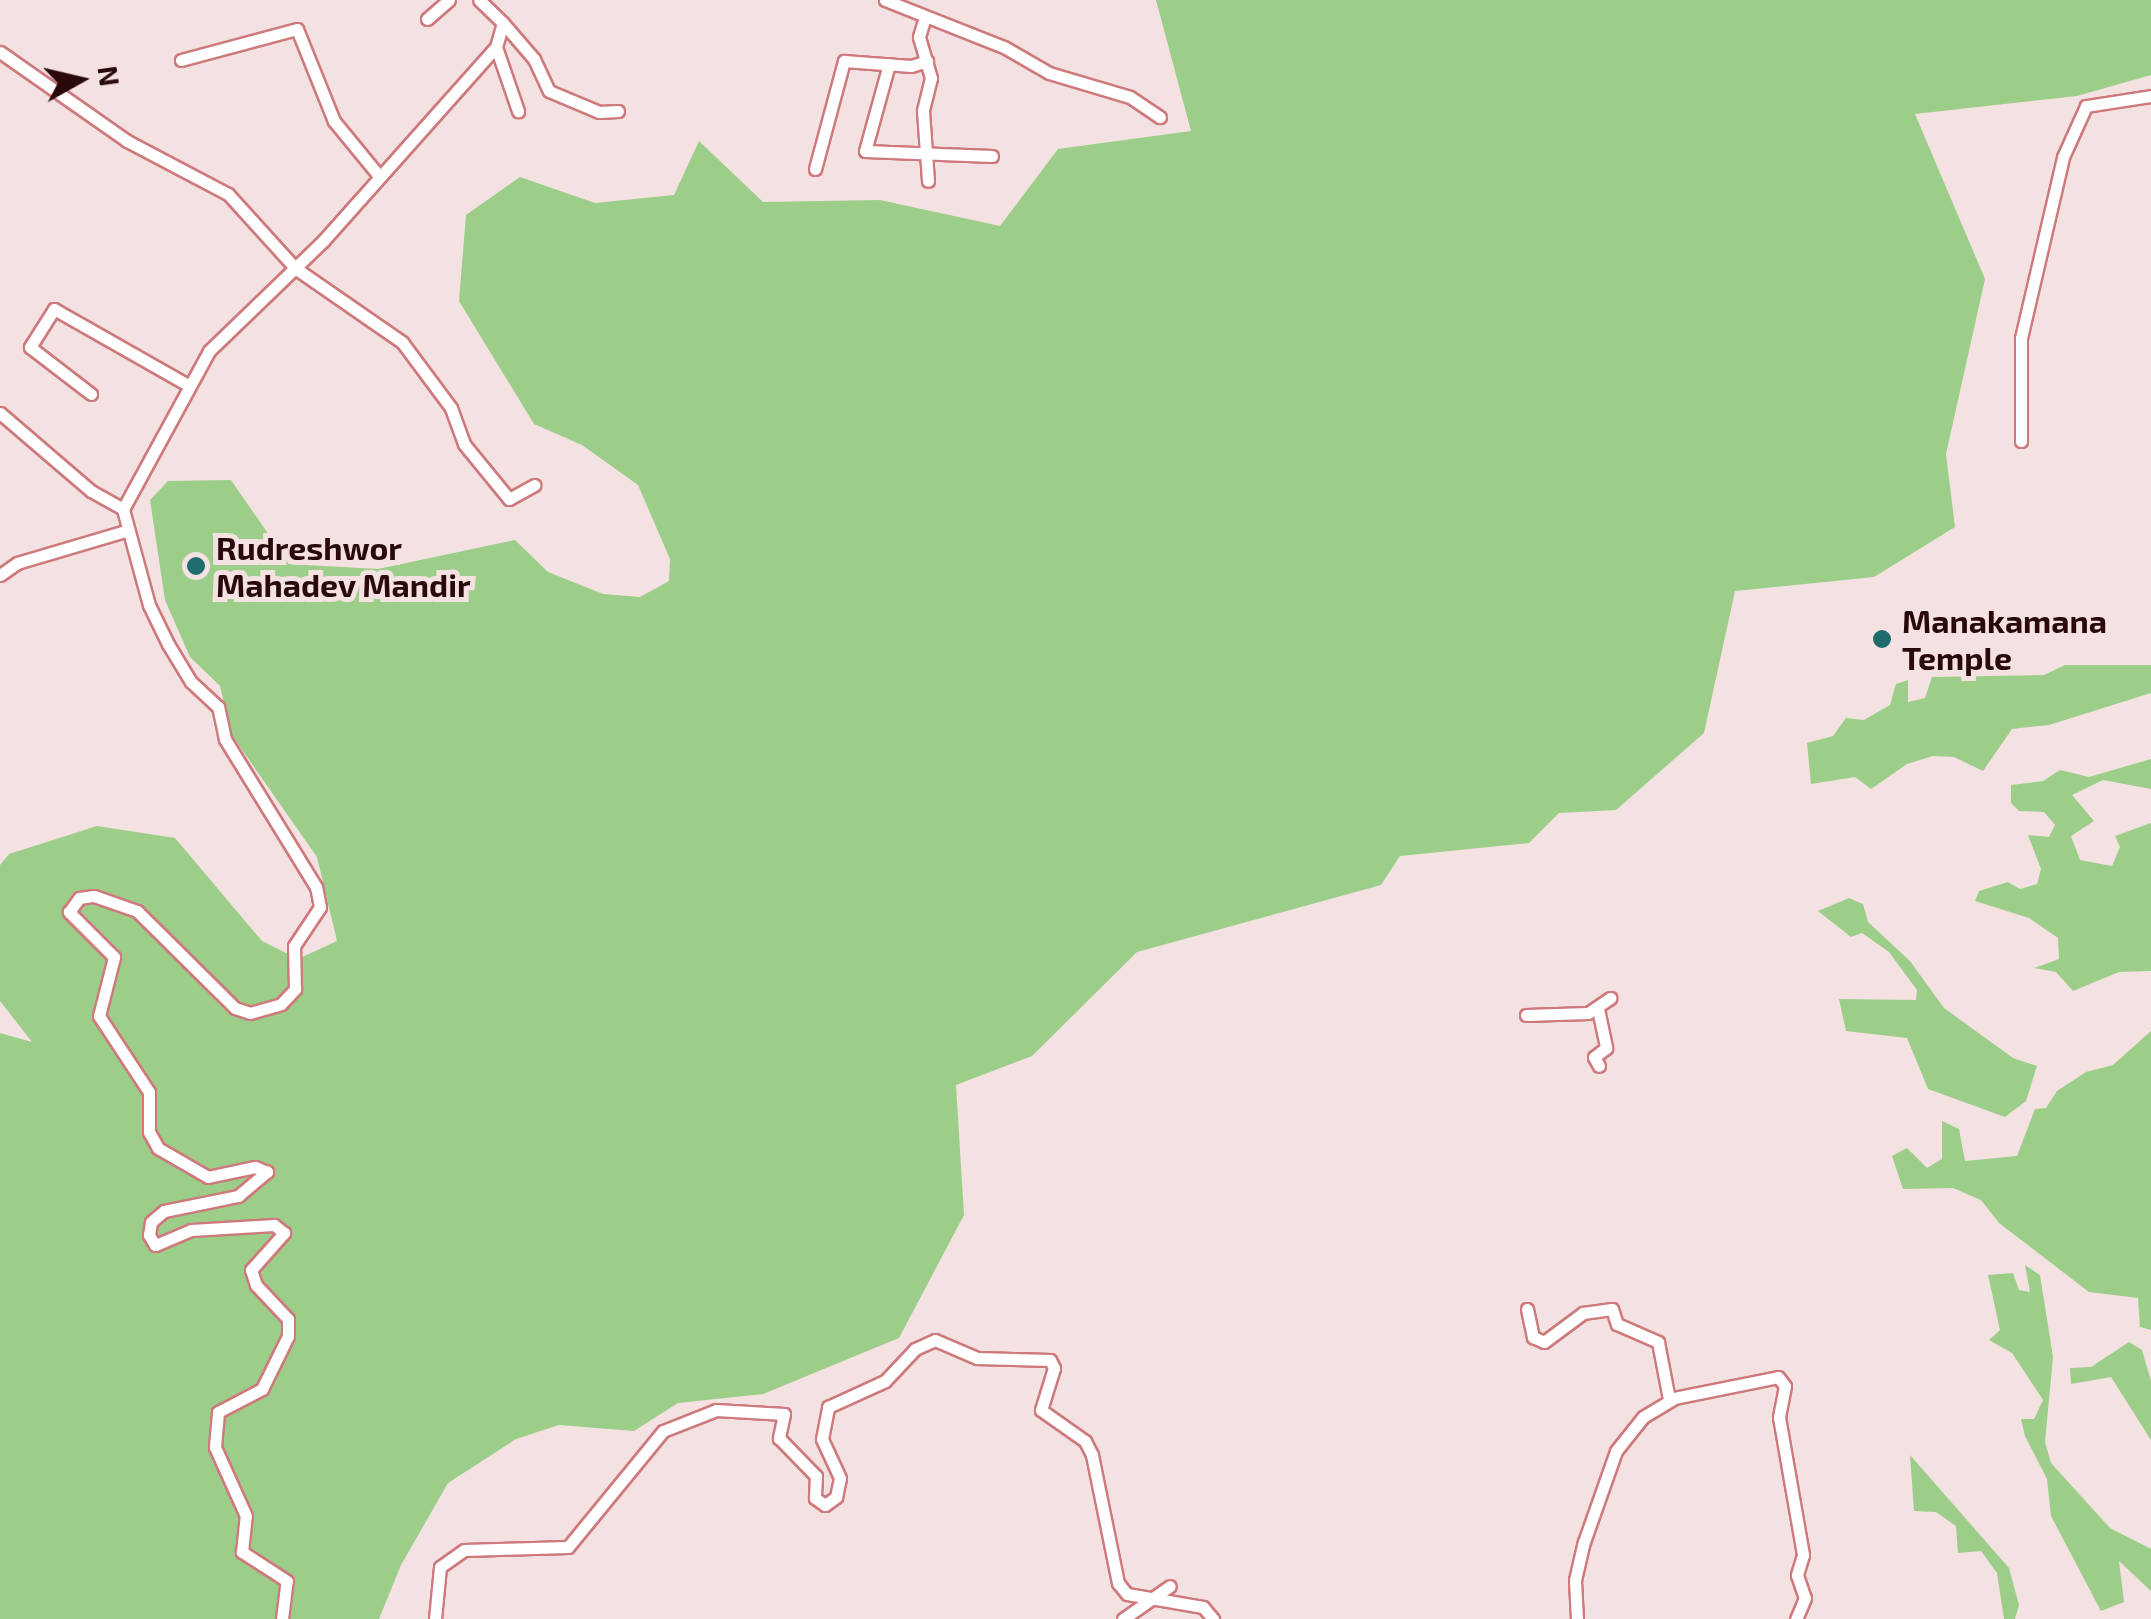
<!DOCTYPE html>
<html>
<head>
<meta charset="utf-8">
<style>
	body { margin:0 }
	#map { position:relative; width:2151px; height:1619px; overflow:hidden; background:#f4e1e1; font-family:"Exo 2",sans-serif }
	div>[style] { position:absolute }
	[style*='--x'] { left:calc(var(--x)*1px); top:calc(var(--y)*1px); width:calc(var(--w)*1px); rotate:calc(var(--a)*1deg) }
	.green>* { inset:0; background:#9cce8a }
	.roads { filter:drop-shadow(2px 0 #ce7a7d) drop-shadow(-2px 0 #ce7a7d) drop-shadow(0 2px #ce7a7d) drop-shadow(0 -2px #ce7a7d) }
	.minor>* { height:11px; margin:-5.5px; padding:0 5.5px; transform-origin:5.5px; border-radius:5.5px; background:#fff }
	.dots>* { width:28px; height:28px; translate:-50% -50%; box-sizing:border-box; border:5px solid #f4e1e1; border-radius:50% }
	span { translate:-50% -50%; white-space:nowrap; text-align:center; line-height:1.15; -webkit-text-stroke:10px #f4e1e1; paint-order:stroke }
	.poi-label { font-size:32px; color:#29090c; font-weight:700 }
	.left { translate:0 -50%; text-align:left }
	.north { position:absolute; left:30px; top:30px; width:100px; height:100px; -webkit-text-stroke:8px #f4e1e1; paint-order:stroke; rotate:82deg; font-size:28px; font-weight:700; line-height:40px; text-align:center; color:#29090c }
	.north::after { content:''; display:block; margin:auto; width:35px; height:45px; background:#29090c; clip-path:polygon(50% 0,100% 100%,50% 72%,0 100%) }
</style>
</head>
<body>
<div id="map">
	<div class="green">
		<i style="clip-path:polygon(1156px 0,2151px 0,2151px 75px,2077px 96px,1915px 114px,1985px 279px,1946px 454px,1955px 527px,1874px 577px,1735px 591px,1704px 733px,1616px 810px,1559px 813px,1529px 843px,1400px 856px,1381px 885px,1137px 952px,1032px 1056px,956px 1085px,964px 1215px,899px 1338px,763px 1394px,678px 1403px,634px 1431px,559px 1425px,516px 1439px,448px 1483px,401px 1565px,379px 1619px,0 1619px,0 1033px,32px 1042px,0 1001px,0 865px,9px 854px,97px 826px,175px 838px,262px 941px,298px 959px,337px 941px,317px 857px,231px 734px,220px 686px,190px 657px,165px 600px,150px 500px,168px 481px,231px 480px,289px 564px,378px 569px,515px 540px,548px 572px,603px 594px,640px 597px,669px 581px,670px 559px,638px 485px,582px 445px,534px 424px,459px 301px,466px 215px,520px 177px,595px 203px,674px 195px,699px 141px,763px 202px,880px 200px,1000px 226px,1058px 149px,1191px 131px)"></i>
		<i style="clip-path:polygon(2065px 665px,2151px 665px,2151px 693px,2049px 725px,2012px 729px,1983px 771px,1954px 757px,1933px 756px,1907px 764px,1871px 789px,1855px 777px,1811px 784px,1807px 743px,1833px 736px,1846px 718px,1864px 720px,1890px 705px,1896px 684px,1908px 680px,1908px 702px,1925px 698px,1932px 677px,2044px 675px)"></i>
		<i style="clip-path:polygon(2151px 759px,2151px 789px,2103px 780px,2072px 795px,2094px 821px,2071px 836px,2080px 860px,2112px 866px,2120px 847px,2115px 836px,2151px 823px,2151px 971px,2119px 972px,2073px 991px,2056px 972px,2034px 968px,2059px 959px,2058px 938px,2029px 918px,1975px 901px,1979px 891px,2008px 882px,2020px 889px,2037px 884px,2041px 869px,2028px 835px,2049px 837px,2055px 825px,2044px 812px,2019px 811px,2011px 803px,2011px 785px,2043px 781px,2060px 770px,2089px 777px)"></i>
		<i style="clip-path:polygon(1849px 898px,1863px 904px,1868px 922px,1910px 961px,1944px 1008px,2013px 1058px,2037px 1066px,2026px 1101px,2005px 1117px,1928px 1089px,1907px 1038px,1846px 1031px,1839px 999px,1916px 1000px,1917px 990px,1889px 952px,1862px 933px,1851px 937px,1818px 911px)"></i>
		<i style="clip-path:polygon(2151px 1031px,2151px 1330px,2140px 1327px,2138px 1298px,2089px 1292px,1999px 1223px,1981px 1200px,1953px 1188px,1903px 1189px,1892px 1156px,1907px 1148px,1927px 1168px,1942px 1159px,1942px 1121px,1959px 1129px,1965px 1161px,2017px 1156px,2035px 1109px,2046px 1108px,2057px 1091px,2086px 1072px,2113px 1065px)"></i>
		<i style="clip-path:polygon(2025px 1265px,2040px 1275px,2053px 1357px,2045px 1442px,2051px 1463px,2110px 1528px,2151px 1549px,2151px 1591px,2119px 1561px,2124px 1602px,2101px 1611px,2051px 1516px,2047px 1479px,2025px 1436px,2021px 1419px,2034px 1419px,2043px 1400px,2012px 1353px,1989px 1340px,2000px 1330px,1988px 1275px,2013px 1273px,2019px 1290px,2030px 1292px)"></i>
		<i style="clip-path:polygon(2129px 1342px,2142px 1350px,2151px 1381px,2151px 1440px,2111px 1377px,2071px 1384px,2070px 1368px,2091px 1367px)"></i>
		<i style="clip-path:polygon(1910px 1455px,2009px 1568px,2019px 1605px,2015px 1619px,2004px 1619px,1997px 1573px,1981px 1551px,1958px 1553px,1956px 1526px,1936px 1512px,1914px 1511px)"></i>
	</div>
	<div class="roads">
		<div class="minor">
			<i style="--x:885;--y:0;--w:128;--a:21.6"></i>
			<i style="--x:1004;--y:47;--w:52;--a:30"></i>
			<i style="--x:1049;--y:73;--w:84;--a:16.5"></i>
			<i style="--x:1130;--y:97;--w:36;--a:34"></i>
			<i style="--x:925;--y:17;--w:21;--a:107"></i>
			<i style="--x:919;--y:37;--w:43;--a:73.7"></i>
			<i style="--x:931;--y:78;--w:34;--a:104"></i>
			<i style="--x:923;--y:111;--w:70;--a:85.9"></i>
			<i style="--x:427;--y:19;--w:29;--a:-41"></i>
			<i style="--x:503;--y:23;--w:48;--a:49.3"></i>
			<i style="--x:534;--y:59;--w:35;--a:65"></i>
			<i style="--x:549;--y:91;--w:54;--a:22.8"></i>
			<i style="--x:599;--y:112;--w:19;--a:-3"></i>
			<i style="--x:496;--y:47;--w:68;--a:71"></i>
			<i style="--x:0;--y:52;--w:155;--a:35"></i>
			<i style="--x:127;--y:141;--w:114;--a:27.7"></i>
			<i style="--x:228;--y:194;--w:100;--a:47.8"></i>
			<i style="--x:295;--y:268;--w:130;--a:34.7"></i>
			<i style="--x:402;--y:342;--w:82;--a:53.4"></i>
			<i style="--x:451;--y:408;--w:38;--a:70"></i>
			<i style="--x:464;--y:444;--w:71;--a:50.7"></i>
			<i style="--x:509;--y:499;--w:29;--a:-29"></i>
			<i style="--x:181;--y:60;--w:120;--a:-15"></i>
			<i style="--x:297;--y:29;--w:99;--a:68.1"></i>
			<i style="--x:334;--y:121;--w:72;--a:50.6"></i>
			<i style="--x:889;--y:64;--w:90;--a:105.4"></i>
			<i style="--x:865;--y:151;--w:127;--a:2.3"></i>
			<i style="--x:815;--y:169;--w:112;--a:-75"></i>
			<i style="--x:844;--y:61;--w:67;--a:4.3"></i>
			<i style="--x:911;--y:66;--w:17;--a:-17"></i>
			<i style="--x:91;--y:394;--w:77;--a:-142.4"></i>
			<i style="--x:30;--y:347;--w:45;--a:-57.7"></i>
			<i style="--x:54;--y:309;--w:154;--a:29.6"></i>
			<i style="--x:0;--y:413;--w:120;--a:40.6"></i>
			<i style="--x:91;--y:491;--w:37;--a:29"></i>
			<i style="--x:2021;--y:441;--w:103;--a:-90"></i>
			<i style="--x:2021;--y:338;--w:186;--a:-76.9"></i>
			<i style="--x:2063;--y:157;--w:56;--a:-65.7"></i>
			<i style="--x:2086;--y:106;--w:66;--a:-8.7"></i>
			<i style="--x:0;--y:575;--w:21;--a:-35"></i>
			<i style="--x:17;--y:563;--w:113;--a:-16.5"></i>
			<i style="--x:1598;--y:1009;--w:40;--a:78"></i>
			<i style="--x:1606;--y:1048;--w:15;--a:143"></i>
			<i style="--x:1594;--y:1057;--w:10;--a:61"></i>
			<i style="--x:1526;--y:1015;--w:62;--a:-1.8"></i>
			<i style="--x:1588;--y:1013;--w:27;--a:-34"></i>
			<i style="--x:1527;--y:1309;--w:29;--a:78"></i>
			<i style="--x:1533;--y:1337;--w:12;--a:24"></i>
			<i style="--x:1544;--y:1342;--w:49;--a:-36.6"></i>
			<i style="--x:1583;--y:1313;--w:29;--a:-8"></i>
			<i style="--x:1612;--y:1309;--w:16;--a:72"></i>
			<i style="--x:1617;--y:1324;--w:45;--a:23.7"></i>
			<i style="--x:1658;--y:1342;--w:58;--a:79.1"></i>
			<i style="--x:1669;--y:1399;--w:111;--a:-11.4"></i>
			<i style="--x:1778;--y:1377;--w:11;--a:52"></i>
			<i style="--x:1785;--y:1386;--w:32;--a:101"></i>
			<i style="--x:1779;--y:1417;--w:140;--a:80.1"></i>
			<i style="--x:1803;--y:1555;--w:21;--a:107"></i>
			<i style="--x:1797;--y:1575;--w:24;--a:71"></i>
			<i style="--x:1805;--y:1598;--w:23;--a:113"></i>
			<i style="--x:282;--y:1619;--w:38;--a:-83"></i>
			<i style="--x:287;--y:1581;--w:54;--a:-147.2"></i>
			<i style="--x:242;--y:1552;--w:36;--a:-84"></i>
			<i style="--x:246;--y:1516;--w:76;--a:-114.2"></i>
			<i style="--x:215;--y:1447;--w:35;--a:-85"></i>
			<i style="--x:218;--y:1412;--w:50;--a:-27.6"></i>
			<i style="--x:262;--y:1389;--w:59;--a:-63.9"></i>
			<i style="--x:288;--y:1336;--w:17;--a:-90"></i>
			<i style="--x:288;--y:1319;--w:47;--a:-133.3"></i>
			<i style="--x:256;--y:1285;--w:16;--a:-108"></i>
			<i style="--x:251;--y:1270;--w:50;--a:-48.3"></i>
			<i style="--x:284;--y:1233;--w:13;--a:-141"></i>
			<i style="--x:274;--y:1225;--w:83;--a:176.6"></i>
			<i style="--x:191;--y:1230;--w:39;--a:157"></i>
			<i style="--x:155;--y:1245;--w:12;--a:-121"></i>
			<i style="--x:149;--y:1235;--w:13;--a:-81"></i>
			<i style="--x:151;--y:1222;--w:17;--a:-40"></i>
			<i style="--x:164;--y:1211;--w:76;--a:-11.5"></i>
			<i style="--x:238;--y:1196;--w:38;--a:-40"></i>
			<i style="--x:267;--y:1172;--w:13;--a:-157"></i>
			<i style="--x:255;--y:1167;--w:48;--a:168"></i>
			<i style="--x:208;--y:1177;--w:58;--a:-149.9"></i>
			<i style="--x:158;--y:1148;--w:18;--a:-119"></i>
			<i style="--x:149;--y:1132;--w:40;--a:-90"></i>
			<i style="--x:149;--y:1092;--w:91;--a:-123.3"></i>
			<i style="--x:99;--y:1016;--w:61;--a:-75.7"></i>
			<i style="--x:114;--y:957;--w:64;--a:-135"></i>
			<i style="--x:69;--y:912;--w:17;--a:-54"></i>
			<i style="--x:79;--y:898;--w:15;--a:-8"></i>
			<i style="--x:94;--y:896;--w:46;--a:19.2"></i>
			<i style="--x:137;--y:911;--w:138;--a:44.7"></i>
			<i style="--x:235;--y:1008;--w:16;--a:18"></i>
			<i style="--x:250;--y:1013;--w:32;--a:-16"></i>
			<i style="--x:281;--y:1004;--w:21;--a:-47"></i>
			<i style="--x:295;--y:989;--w:43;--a:-91.3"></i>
			<i style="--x:294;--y:946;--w:47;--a:-56.3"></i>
			<i style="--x:320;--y:907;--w:20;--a:-101"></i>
			<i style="--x:316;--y:887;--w:174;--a:-121.6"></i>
			<i style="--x:225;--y:739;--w:33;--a:-102"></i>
			<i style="--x:218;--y:707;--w:37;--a:-137"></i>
			<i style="--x:191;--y:682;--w:44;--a:-121.2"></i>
			<i style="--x:168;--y:644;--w:43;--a:-116"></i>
			<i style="--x:149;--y:605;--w:99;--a:-105.2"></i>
			<i style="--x:123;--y:509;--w:180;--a:-61.4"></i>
			<i style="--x:209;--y:351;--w:158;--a:-44"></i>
			<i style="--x:323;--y:241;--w:260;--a:-48.3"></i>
			<i style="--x:496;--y:47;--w:25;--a:-74"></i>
			<i style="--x:503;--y:23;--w:33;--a:-136"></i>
			<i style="--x:435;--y:1619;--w:52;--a:-84.5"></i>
			<i style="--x:440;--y:1567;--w:29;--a:-35"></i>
			<i style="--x:464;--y:1550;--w:104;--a:-1.7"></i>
			<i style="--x:568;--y:1547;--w:150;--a:-50.7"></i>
			<i style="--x:663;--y:1431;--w:57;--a:-21.6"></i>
			<i style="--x:716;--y:1410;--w:68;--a:3.4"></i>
			<i style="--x:784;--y:1414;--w:25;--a:102"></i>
			<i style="--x:779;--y:1438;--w:53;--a:45.8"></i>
			<i style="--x:816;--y:1476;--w:22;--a:93"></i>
			<i style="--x:815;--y:1498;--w:12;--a:35"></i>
			<i style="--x:825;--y:1505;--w:14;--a:-36"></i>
			<i style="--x:836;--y:1497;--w:19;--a:-78"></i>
			<i style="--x:840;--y:1478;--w:43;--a:-114.8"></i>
			<i style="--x:822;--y:1439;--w:33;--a:-79"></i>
			<i style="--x:828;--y:1407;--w:63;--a:-24.5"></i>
			<i style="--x:885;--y:1381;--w:44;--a:-46.8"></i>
			<i style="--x:915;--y:1349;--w:22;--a:-24"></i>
			<i style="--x:935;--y:1340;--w:46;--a:23.2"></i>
			<i style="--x:977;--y:1358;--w:73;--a:1.6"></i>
			<i style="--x:1050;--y:1360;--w:9;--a:63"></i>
			<i style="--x:1054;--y:1368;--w:44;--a:107.2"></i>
			<i style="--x:1041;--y:1410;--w:54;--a:35.2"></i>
			<i style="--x:1085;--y:1441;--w:16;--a:63"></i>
			<i style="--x:1092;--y:1455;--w:131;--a:78.5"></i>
			<i style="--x:1118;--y:1583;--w:14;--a:51"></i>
			<i style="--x:1127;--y:1594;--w:77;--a:9.7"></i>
			<i style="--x:1203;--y:1607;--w:16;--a:50"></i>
			<i style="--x:1123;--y:1619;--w:57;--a:-35.1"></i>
			<i style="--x:1577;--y:1619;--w:39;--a:-93"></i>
			<i style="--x:1575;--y:1580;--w:39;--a:-77"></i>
			<i style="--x:1584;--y:1542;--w:96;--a:-70.6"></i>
			<i style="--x:1616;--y:1451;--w:43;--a:-51.5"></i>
			<i style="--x:1643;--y:1417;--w:35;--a:-31"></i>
		</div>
	</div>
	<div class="dots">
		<i style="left:196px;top:566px;background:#1f6c6e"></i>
		<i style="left:1882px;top:639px;background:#1f6c6e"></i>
	</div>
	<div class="poi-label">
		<span class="left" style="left:216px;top:566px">Rudreshwor<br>Mahadev Mandir</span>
		<span class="left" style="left:1902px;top:639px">Manakamana<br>Temple</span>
	</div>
	<div class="north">N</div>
</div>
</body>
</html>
